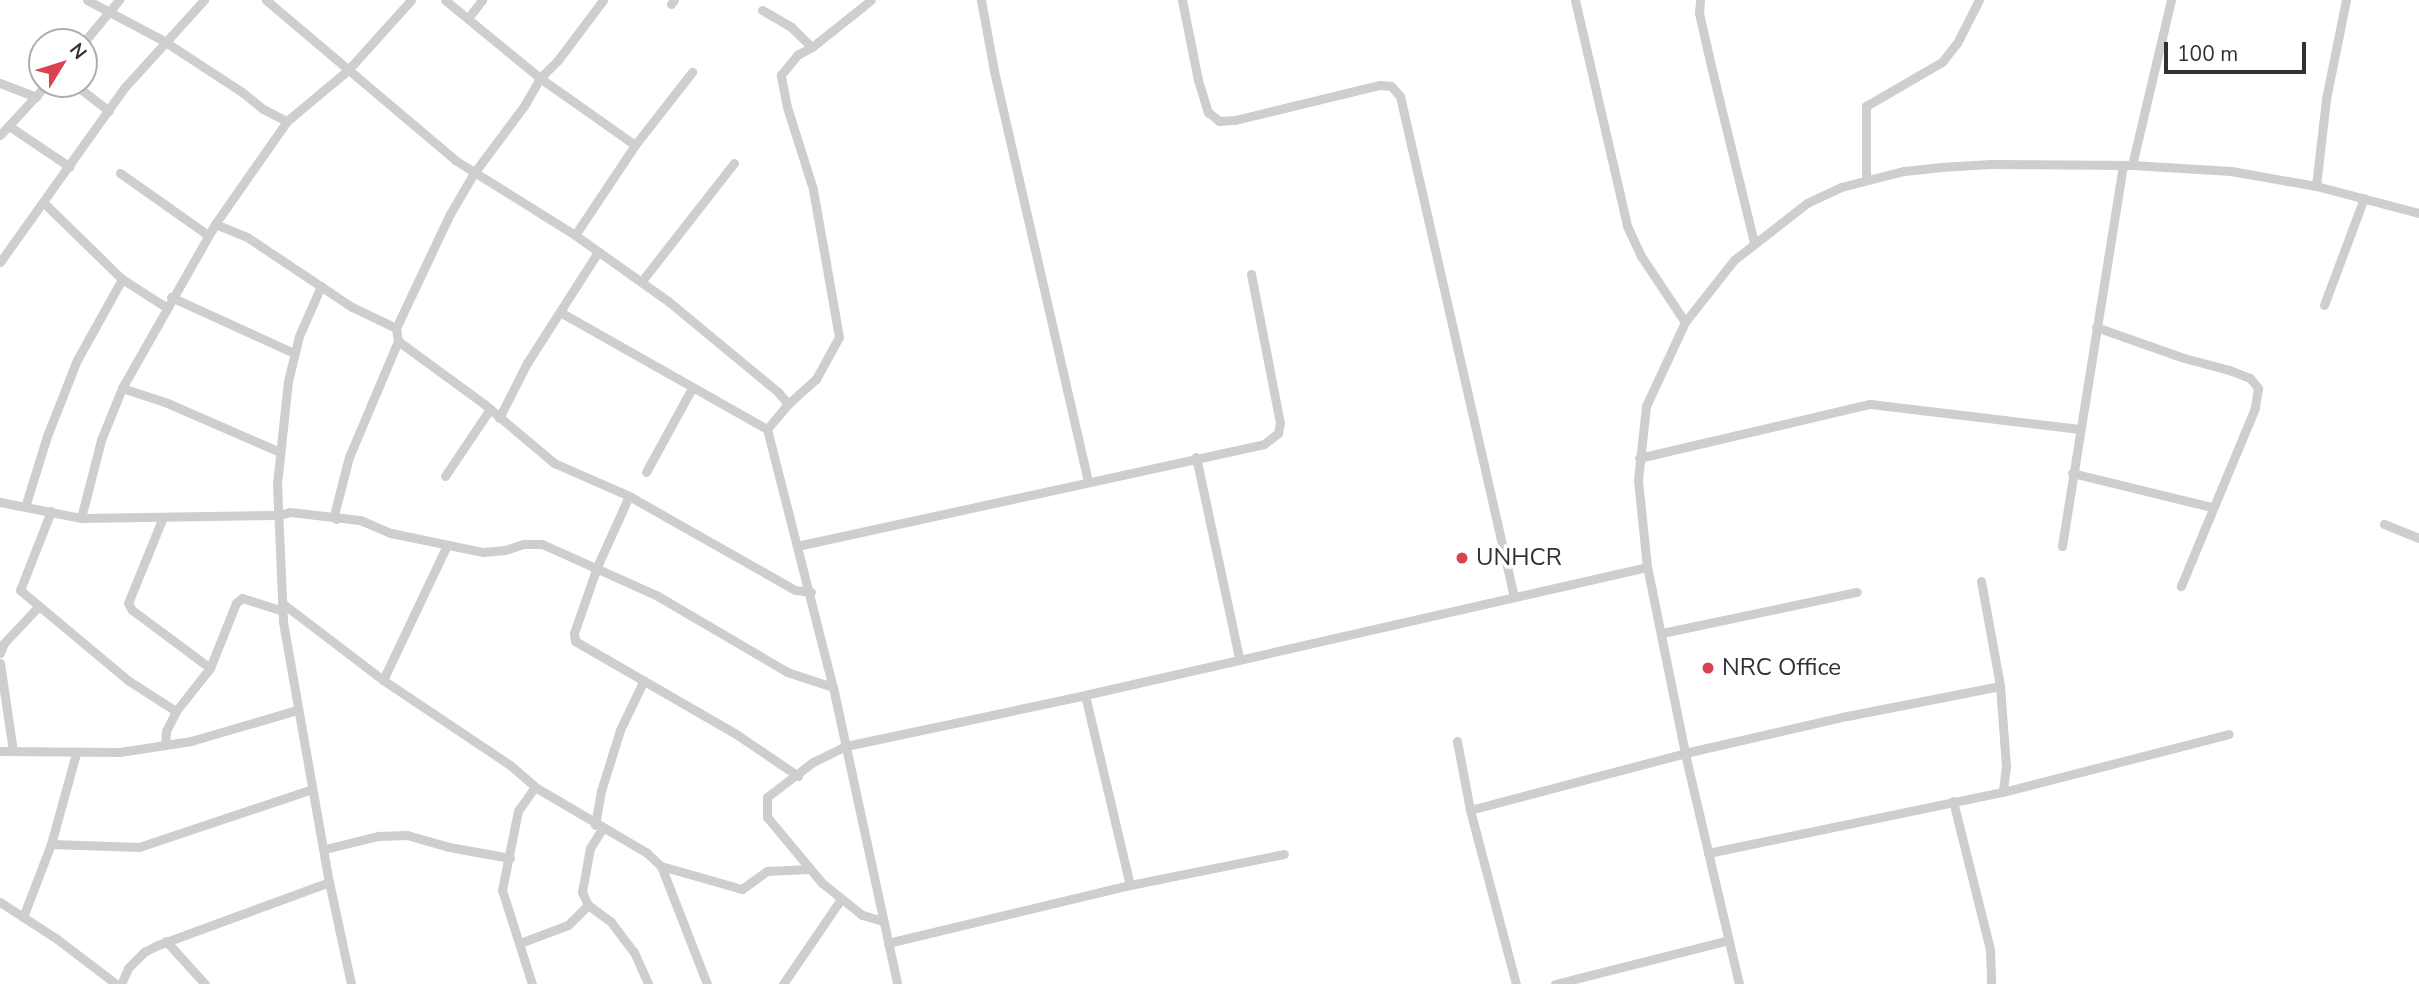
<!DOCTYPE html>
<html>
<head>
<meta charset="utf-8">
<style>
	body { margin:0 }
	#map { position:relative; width:2419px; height:984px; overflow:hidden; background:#fff; font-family:"Nunito Sans",sans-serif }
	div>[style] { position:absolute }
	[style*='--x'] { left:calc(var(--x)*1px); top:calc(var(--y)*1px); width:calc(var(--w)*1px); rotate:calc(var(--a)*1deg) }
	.minor>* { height:9px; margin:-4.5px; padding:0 4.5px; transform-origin:4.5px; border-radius:4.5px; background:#cecece }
	.dots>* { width:19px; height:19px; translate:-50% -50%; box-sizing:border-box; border:4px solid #fff; border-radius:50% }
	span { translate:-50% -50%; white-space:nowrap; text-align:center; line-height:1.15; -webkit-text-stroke:7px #fff; paint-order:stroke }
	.poi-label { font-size:24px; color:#313131 }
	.left { translate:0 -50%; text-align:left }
	.north { position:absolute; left:28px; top:28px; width:70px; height:70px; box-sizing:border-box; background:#fff; border:2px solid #adadad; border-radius:50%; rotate:52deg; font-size:19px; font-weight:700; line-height:28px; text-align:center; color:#313131 }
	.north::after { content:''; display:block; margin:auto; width:24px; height:32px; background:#d9424e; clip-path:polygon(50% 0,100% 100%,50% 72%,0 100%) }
	.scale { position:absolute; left:2164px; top:42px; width:142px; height:32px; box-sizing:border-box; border:4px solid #313131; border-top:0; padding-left:9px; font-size:21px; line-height:24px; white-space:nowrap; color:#313131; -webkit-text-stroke:5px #fff; paint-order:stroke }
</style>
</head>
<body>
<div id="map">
	<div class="minor">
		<i style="--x:87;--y:0;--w:87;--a:28"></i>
		<i style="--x:164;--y:41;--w:93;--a:33.2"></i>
		<i style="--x:242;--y:92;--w:27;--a:39"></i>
		<i style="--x:263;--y:109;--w:27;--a:27"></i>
		<i style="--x:266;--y:0;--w:248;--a:40.2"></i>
		<i style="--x:455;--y:160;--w:142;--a:32"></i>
		<i style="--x:575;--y:235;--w:114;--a:35.4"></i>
		<i style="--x:668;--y:301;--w:143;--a:39.6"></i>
		<i style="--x:778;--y:392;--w:16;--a:50"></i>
		<i style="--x:788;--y:404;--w:33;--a:130"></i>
		<i style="--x:767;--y:429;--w:266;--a:75.7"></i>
		<i style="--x:833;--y:687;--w:304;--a:77.8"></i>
		<i style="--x:445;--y:0;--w:123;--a:39.4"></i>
		<i style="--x:540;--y:78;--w:116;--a:35.2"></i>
		<i style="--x:981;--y:0;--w:72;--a:79.6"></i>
		<i style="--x:994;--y:71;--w:420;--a:77.1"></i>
		<i style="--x:1182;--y:0;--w:82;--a:78.7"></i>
		<i style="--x:1198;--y:80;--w:34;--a:73"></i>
		<i style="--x:1208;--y:112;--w:14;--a:39"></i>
		<i style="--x:1219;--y:121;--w:16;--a:-4"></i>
		<i style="--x:1235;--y:120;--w:149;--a:-13.6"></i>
		<i style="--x:1380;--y:85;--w:11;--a:5"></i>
		<i style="--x:1391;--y:86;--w:13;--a:48"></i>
		<i style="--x:1400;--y:96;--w:514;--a:77.18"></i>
		<i style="--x:1575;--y:0;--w:232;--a:77"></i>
		<i style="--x:1627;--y:226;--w:33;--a:65"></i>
		<i style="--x:1641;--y:256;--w:79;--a:56.3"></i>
		<i style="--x:1700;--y:0;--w:13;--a:94"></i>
		<i style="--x:1699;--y:13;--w:58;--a:77.2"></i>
		<i style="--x:1712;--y:70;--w:177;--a:76.3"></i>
		<i style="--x:671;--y:4;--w:5;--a:-53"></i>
		<i style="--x:762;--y:10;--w:34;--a:30"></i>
		<i style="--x:791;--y:27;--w:29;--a:44"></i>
		<i style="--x:468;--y:18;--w:23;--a:-52"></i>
		<i style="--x:84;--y:42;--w:55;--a:-50.2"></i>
		<i style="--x:0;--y:83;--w:39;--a:21"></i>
		<i style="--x:74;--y:84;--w:44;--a:37.6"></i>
		<i style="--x:9;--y:126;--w:73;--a:33.9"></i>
		<i style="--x:0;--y:135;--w:69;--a:-47.3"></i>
		<i style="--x:2132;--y:165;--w:170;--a:-76.7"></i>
		<i style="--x:120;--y:173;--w:108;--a:35.2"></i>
		<i style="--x:1866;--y:179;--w:73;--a:-90"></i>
		<i style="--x:1866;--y:106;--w:88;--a:-30.1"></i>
		<i style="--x:1942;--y:62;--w:24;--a:-52"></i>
		<i style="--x:1957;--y:43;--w:48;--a:-62.9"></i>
		<i style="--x:2316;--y:186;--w:88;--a:-83.4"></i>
		<i style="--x:2326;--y:99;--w:101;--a:-78.6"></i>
		<i style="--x:44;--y:203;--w:109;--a:44.3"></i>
		<i style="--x:122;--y:279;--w:52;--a:32.5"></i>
		<i style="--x:215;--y:224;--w:35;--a:22"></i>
		<i style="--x:247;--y:237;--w:126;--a:33.7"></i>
		<i style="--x:352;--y:307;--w:49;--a:25.5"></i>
		<i style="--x:575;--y:235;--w:108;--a:-56.3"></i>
		<i style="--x:635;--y:145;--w:93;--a:-52"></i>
		<i style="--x:0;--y:262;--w:215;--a:-54.5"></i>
		<i style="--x:125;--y:87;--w:118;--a:-47.8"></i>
		<i style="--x:641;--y:282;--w:151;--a:-52"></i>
		<i style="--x:321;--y:286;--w:55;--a:113.7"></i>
		<i style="--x:299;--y:336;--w:46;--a:103.7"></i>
		<i style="--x:288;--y:381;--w:104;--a:96.1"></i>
		<i style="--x:277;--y:484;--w:138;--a:87.5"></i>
		<i style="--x:283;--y:622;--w:264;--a:80"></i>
		<i style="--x:329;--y:882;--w:104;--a:77.8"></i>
		<i style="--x:171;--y:297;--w:135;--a:24.5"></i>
		<i style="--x:2324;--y:305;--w:114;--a:-69.5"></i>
		<i style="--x:560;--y:312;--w:238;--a:29.5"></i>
		<i style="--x:2096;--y:327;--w:93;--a:19.4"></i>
		<i style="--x:2184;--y:358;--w:47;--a:14.9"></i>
		<i style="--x:2229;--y:370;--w:22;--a:21"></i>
		<i style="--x:2250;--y:378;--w:13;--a:51"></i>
		<i style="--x:2258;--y:388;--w:20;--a:99"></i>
		<i style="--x:2255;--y:408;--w:193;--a:112.6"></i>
		<i style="--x:398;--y:341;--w:107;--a:36.2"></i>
		<i style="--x:484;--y:404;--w:92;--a:40.1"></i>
		<i style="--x:554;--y:463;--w:82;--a:23.7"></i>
		<i style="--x:629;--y:496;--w:191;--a:29.5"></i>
		<i style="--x:795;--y:590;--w:16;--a:7"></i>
		<i style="--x:122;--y:388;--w:45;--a:18"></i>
		<i style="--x:165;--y:402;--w:125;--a:23.5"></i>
		<i style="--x:788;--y:404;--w:38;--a:-42"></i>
		<i style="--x:816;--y:379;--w:48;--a:-61.3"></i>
		<i style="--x:839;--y:337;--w:150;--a:-100"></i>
		<i style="--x:813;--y:189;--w:86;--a:-107.6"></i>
		<i style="--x:787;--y:107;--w:33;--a:-101"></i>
		<i style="--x:781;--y:75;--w:26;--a:-51"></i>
		<i style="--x:797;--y:55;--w:17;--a:-28"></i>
		<i style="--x:812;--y:47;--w:75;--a:-38.5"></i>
		<i style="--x:499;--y:418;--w:62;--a:-63"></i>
		<i style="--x:527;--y:363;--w:132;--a:-57.4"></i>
		<i style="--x:1196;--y:457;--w:206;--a:77.9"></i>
		<i style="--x:1639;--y:458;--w:237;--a:-13.2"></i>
		<i style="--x:1870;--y:404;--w:211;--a:6.8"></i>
		<i style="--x:646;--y:472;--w:96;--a:-61.3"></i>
		<i style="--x:2072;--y:473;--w:144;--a:13.7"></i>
		<i style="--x:445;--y:476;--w:81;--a:-56.1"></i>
		<i style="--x:629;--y:496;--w:78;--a:114.3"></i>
		<i style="--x:597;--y:567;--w:70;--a:109.2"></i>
		<i style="--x:574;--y:633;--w:8;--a:83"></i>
		<i style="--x:575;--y:641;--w:186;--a:30"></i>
		<i style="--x:736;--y:734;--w:75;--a:34.1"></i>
		<i style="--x:0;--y:502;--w:83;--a:11.2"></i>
		<i style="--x:81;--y:518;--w:198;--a:-0.9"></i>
		<i style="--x:279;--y:515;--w:11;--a:-15"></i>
		<i style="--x:290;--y:512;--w:70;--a:6.5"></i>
		<i style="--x:360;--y:520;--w:34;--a:23"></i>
		<i style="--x:391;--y:533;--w:94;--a:11.7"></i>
		<i style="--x:483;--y:552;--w:22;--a:-5"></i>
		<i style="--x:505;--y:550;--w:20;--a:-18"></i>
		<i style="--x:524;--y:544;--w:18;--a:0"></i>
		<i style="--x:542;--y:544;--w:125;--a:24.1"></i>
		<i style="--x:656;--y:595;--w:152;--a:30.4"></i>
		<i style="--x:787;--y:672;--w:48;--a:18.1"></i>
		<i style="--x:25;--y:507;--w:74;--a:-72.8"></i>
		<i style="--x:47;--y:436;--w:82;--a:-68.5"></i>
		<i style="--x:77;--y:360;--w:93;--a:-60.9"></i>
		<i style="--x:51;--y:511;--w:85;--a:111.4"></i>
		<i style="--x:20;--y:590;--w:142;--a:39.9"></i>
		<i style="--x:129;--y:681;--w:56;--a:32.6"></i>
		<i style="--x:163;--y:517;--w:93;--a:112.1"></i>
		<i style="--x:128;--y:603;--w:8;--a:60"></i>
		<i style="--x:132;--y:610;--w:97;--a:36.6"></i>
		<i style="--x:81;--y:518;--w:81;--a:-75.6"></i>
		<i style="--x:101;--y:440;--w:56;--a:-68"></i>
		<i style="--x:122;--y:388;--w:189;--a:-60.4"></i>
		<i style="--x:215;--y:224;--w:126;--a:-55"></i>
		<i style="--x:287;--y:121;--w:80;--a:-39.9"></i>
		<i style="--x:348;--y:70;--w:94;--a:-48"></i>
		<i style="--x:336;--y:519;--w:4;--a:-117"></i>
		<i style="--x:334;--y:515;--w:60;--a:-75.5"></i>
		<i style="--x:349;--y:457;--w:126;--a:-67.1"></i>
		<i style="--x:398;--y:341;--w:13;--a:-99"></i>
		<i style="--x:396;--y:328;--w:126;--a:-64.7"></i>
		<i style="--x:450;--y:214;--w:48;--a:-59.7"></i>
		<i style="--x:474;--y:173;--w:84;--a:-53.3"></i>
		<i style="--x:524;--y:106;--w:32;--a:-60"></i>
		<i style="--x:540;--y:78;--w:25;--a:-45"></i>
		<i style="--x:558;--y:60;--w:75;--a:-53.1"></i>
		<i style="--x:2384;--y:524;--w:38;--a:22"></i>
		<i style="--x:797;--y:546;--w:478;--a:-12.3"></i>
		<i style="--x:1264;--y:444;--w:18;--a:-38"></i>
		<i style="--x:1278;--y:433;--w:10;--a:-79"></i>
		<i style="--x:1280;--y:423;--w:152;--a:-101"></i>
		<i style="--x:2062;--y:546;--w:385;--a:-80.9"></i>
		<i style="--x:1981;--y:581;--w:107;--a:79.7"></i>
		<i style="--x:2000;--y:686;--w:80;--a:85.7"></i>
		<i style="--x:2006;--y:766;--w:26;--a:97"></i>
		<i style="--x:282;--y:603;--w:127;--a:37.3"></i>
		<i style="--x:383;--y:680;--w:153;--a:33.8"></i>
		<i style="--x:510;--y:765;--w:33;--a:41"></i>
		<i style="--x:535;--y:787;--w:130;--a:30.5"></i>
		<i style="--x:647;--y:853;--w:19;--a:43"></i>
		<i style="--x:661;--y:866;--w:127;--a:68.7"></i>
		<i style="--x:1662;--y:633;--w:199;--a:-11.9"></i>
		<i style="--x:0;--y:653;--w:11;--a:-68"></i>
		<i style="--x:4;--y:643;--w:51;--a:-46.6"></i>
		<i style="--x:0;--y:663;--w:89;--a:81.6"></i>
		<i style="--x:383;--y:680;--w:149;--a:-64.6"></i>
		<i style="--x:1085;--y:695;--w:195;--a:76.7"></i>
		<i style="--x:1457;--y:741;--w:70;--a:79.3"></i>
		<i style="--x:1470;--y:810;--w:180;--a:75.2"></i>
		<i style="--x:165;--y:745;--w:14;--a:-86"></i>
		<i style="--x:166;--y:731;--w:22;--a:-63"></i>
		<i style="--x:176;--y:711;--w:55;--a:-51.7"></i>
		<i style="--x:210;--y:668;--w:70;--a:-68.2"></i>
		<i style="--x:236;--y:603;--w:8;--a:-40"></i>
		<i style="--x:242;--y:598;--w:43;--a:17.6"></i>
		<i style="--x:0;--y:751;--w:120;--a:0.5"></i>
		<i style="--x:120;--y:752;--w:72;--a:-8.8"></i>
		<i style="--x:191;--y:741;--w:110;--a:-16.3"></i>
		<i style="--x:1953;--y:801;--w:153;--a:76"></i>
		<i style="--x:1990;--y:949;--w:35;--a:88"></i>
		<i style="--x:1470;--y:810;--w:222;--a:-14.8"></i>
		<i style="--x:1685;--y:753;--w:166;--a:-12.9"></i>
		<i style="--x:1847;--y:716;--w:156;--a:-11.1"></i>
		<i style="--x:595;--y:825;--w:35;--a:-80"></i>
		<i style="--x:601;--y:791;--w:64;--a:-72.7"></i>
		<i style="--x:620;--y:730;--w:53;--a:-64.4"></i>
		<i style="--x:602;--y:829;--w:22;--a:122"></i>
		<i style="--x:590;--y:848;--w:45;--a:100.3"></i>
		<i style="--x:582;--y:892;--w:14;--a:65"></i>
		<i style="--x:588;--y:905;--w:29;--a:36"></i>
		<i style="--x:611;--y:922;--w:38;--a:53"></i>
		<i style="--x:634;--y:952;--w:35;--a:66"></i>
		<i style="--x:51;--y:844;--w:88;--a:2"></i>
		<i style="--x:139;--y:847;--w:182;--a:-18.5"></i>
		<i style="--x:325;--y:849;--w:55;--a:-13.8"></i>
		<i style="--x:378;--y:836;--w:29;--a:-2"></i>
		<i style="--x:407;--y:835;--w:44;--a:15.9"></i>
		<i style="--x:449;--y:847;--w:62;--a:10.2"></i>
		<i style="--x:1708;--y:853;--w:301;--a:-11.7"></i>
		<i style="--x:2003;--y:792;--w:233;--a:-14.4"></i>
		<i style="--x:661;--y:866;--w:84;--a:15.9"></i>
		<i style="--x:742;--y:889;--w:31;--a:-36"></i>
		<i style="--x:767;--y:871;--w:41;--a:-2.8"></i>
		<i style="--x:0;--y:902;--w:68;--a:33"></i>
		<i style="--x:57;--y:939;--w:74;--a:37.3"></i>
		<i style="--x:23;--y:917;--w:78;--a:-69"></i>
		<i style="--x:51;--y:844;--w:94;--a:-74.6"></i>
		<i style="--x:883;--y:921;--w:22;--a:-164"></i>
		<i style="--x:862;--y:915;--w:51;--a:-141.3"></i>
		<i style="--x:822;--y:883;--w:86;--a:-129.8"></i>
		<i style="--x:767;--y:817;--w:20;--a:-90"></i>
		<i style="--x:767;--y:797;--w:58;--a:-37.3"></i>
		<i style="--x:813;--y:762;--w:37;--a:-26"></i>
		<i style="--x:846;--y:746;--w:244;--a:-12"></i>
		<i style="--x:1085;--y:695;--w:576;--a:-12.83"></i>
		<i style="--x:166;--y:941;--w:58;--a:47.8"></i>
		<i style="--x:520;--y:943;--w:51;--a:-20.6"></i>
		<i style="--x:568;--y:925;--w:28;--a:-45"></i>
		<i style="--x:888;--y:943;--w:249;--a:-13.5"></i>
		<i style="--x:1130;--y:885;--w:157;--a:-11.4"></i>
		<i style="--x:121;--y:984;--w:17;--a:-66"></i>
		<i style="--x:128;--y:968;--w:23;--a:-45"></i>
		<i style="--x:144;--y:952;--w:16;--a:-27"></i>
		<i style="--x:158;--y:945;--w:182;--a:-20.2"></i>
		<i style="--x:532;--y:984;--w:99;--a:-107.7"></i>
		<i style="--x:502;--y:890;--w:81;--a:-78.6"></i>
		<i style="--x:518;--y:811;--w:29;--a:-55"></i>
		<i style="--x:783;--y:984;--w:103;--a:-55.7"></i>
		<i style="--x:1555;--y:984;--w:179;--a:-14.2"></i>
		<i style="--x:1739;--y:984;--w:237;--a:-103.2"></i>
		<i style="--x:1685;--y:753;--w:190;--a:-101.5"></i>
		<i style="--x:1647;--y:567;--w:87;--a:-95.9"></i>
		<i style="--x:1638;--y:480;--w:74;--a:-83.8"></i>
		<i style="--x:1646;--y:406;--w:93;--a:-65.1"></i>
		<i style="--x:1685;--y:322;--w:79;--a:-51.7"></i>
		<i style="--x:1734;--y:260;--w:93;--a:-38"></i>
		<i style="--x:1807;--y:203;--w:38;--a:-25"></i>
		<i style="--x:1841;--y:187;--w:65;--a:-14.3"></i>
		<i style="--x:1904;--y:171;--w:36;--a:-6"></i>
		<i style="--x:1940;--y:167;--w:51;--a:-3.4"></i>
		<i style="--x:1991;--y:164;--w:141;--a:0.4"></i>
		<i style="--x:2132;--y:165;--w:99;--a:3.5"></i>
		<i style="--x:2231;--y:171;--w:86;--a:10"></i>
		<i style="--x:2316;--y:186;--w:106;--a:14.7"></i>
	</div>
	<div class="dots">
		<i style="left:1462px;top:558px;background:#d9424e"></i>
		<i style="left:1708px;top:668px;background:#d9424e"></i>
	</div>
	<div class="poi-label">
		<span class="left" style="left:1476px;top:558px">UNHCR</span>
		<span class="left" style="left:1722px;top:668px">NRC Office</span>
	</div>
	<div class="north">N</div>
	<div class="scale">100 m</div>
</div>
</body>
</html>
